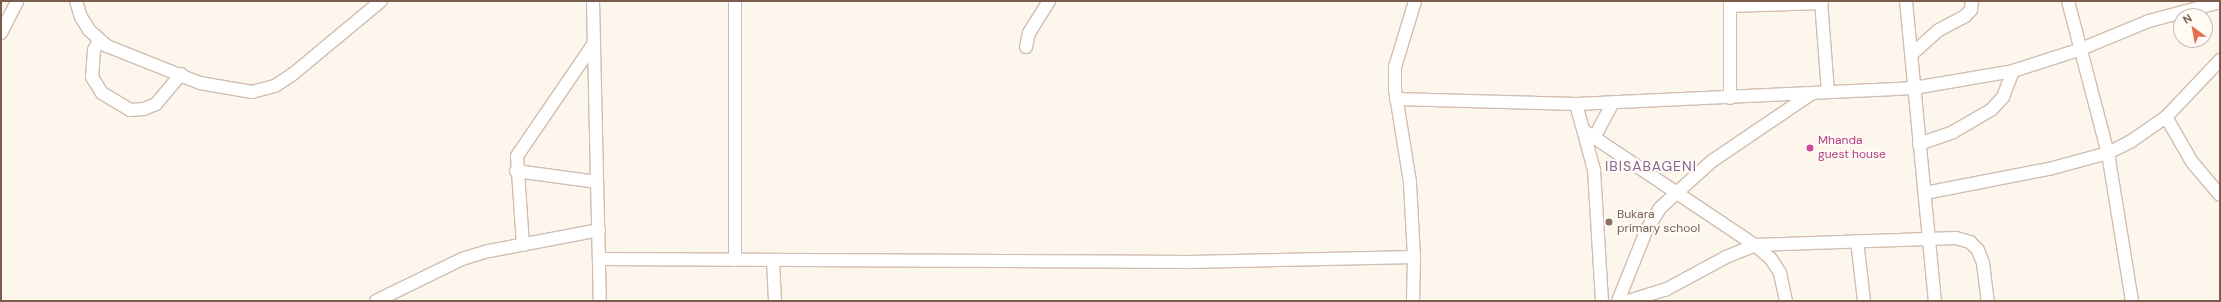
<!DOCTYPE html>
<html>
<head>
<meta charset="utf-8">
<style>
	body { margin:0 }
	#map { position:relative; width:2221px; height:302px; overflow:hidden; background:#fdf6ec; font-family:"DM Sans",sans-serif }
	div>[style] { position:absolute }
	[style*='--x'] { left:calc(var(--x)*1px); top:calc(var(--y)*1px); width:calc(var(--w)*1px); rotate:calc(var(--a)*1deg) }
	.roads { filter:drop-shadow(1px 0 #d1beb0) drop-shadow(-1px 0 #d1beb0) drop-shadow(0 1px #d1beb0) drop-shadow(0 -1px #d1beb0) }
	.street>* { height:12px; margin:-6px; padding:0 6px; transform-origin:6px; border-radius:6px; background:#fff }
	.dots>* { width:11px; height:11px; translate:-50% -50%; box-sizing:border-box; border:2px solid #fffaf3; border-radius:50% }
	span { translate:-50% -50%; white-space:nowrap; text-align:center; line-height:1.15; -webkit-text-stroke:4px #fffaf3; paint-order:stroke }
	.hotel-label { font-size:12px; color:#b23c85 }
	.left { translate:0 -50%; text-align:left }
	.education-label { font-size:12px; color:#785e54 }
	.quarter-label { font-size:14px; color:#846695; letter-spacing:1px }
	.frame { position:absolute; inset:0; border:2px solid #7a5c4d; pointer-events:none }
	.north { position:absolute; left:2173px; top:8px; width:40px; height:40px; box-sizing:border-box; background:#fffaf3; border:1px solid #cabbb1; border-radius:50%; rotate:328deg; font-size:11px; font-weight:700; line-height:16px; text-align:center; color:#7a5c4d }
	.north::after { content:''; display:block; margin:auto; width:14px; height:18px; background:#e76f51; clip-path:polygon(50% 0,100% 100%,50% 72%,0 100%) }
</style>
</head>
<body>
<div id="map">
	<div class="roads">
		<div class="street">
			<i style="--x:76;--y:1;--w:17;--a:73"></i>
			<i style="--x:81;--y:17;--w:15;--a:58"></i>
			<i style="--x:89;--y:30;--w:24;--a:42"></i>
			<i style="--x:107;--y:46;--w:100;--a:21.7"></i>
			<i style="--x:200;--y:83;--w:53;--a:9.8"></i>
			<i style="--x:252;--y:92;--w:24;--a:-15"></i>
			<i style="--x:275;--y:86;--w:22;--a:-34"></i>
			<i style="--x:293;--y:74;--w:114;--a:-39.7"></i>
			<i style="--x:593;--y:1;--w:300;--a:88.7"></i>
			<i style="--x:1730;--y:1;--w:97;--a:90"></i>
			<i style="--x:1821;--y:1;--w:91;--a:85.6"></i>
			<i style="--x:1906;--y:1;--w:301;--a:84.5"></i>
			<i style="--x:2068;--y:1;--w:157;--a:75.3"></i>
			<i style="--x:2108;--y:153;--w:150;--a:80.8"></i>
			<i style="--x:1730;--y:6;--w:92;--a:-1.9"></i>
			<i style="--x:1;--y:33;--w:36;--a:-63"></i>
			<i style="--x:99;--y:41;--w:10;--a:119"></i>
			<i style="--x:94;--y:50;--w:27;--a:94"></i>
			<i style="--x:92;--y:77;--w:19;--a:58"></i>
			<i style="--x:102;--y:93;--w:33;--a:31"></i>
			<i style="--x:130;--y:110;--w:14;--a:-4"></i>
			<i style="--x:144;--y:109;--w:13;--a:-23"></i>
			<i style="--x:156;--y:104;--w:39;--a:-50"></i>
			<i style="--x:1026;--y:47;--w:14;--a:-78"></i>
			<i style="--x:1029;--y:33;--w:38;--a:-58"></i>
			<i style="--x:1912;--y:54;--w:36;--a:-42"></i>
			<i style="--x:1939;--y:30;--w:30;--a:-28"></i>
			<i style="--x:1965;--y:16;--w:8;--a:-45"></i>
			<i style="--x:1971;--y:10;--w:9;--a:-84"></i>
			<i style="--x:1396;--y:99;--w:180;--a:1.6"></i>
			<i style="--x:1576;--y:104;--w:338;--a:-2.7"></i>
			<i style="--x:1914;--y:88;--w:100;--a:-9.7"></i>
			<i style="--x:2013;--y:71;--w:71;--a:-17.9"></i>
			<i style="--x:2081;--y:49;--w:74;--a:-22.4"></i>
			<i style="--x:2149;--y:21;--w:73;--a:-15"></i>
			<i style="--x:1576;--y:104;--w:68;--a:74.7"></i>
			<i style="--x:1594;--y:170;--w:131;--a:86.5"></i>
			<i style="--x:2166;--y:117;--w:52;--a:60"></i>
			<i style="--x:2192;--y:162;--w:43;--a:49.7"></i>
			<i style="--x:1586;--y:132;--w:203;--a:33.8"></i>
			<i style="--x:1755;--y:245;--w:21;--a:41"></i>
			<i style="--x:1771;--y:259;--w:17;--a:57"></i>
			<i style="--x:1780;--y:273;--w:29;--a:78"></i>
			<i style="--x:1594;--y:138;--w:40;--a:-62"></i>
			<i style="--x:1919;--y:144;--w:36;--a:-19"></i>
			<i style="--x:1953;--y:132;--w:44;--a:-30.1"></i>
			<i style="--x:1991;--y:110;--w:18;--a:-47"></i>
			<i style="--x:2003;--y:97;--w:28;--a:-69"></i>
			<i style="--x:516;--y:171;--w:82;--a:7.7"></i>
			<i style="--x:1925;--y:193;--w:126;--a:-11"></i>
			<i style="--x:2049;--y:169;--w:61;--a:-15.2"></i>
			<i style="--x:2108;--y:153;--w:25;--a:-27"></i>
			<i style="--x:2130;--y:142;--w:44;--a:-34.8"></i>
			<i style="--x:2166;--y:117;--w:79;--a:-46.5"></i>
			<i style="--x:1857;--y:241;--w:60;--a:83.3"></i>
			<i style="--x:523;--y:245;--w:89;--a:-93.9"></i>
			<i style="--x:517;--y:156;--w:137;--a:-55.7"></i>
			<i style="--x:599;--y:259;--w:590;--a:0.29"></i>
			<i style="--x:1189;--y:262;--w:225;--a:-1.3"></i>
			<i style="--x:735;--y:260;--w:259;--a:-90"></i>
			<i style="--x:773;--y:260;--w:41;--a:87.2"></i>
			<i style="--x:376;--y:301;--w:96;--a:-26"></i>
			<i style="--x:462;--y:259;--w:28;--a:-17"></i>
			<i style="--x:489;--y:251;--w:112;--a:-10.8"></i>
			<i style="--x:1413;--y:301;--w:44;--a:-88.7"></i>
			<i style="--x:1414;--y:257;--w:75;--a:-93.1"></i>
			<i style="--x:1410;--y:182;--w:94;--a:-99.2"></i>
			<i style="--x:1395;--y:89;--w:22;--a:-90"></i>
			<i style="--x:1395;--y:67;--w:69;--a:-73.1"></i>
			<i style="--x:1618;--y:301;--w:78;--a:-68.1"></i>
			<i style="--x:1647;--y:229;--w:25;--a:-58"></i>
			<i style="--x:1660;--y:208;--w:70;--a:-42.1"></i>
			<i style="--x:1712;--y:161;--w:120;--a:-34.1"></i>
			<i style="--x:1628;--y:301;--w:39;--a:-17"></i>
			<i style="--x:1665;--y:290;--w:69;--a:-28.4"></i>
			<i style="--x:1726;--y:257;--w:31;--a:-22"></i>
			<i style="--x:1755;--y:245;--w:201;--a:-2"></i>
			<i style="--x:1956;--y:238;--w:15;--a:16"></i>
			<i style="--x:1970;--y:242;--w:11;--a:45"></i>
			<i style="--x:1978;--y:250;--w:14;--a:69"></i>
			<i style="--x:1983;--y:263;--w:38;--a:83"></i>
		</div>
	</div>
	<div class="dots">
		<i style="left:1810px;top:148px;background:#d1479c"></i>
		<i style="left:1609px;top:222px;background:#8d6e63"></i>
	</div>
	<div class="hotel-label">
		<span class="left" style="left:1818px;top:148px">Mhanda<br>guest house</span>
	</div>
	<div class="education-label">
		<span class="left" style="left:1617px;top:222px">Bukara<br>primary school</span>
	</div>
	<div class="quarter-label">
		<span style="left:1651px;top:166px">IBISABAGENI</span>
	</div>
	<div class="frame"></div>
	<div class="north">N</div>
</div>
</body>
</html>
